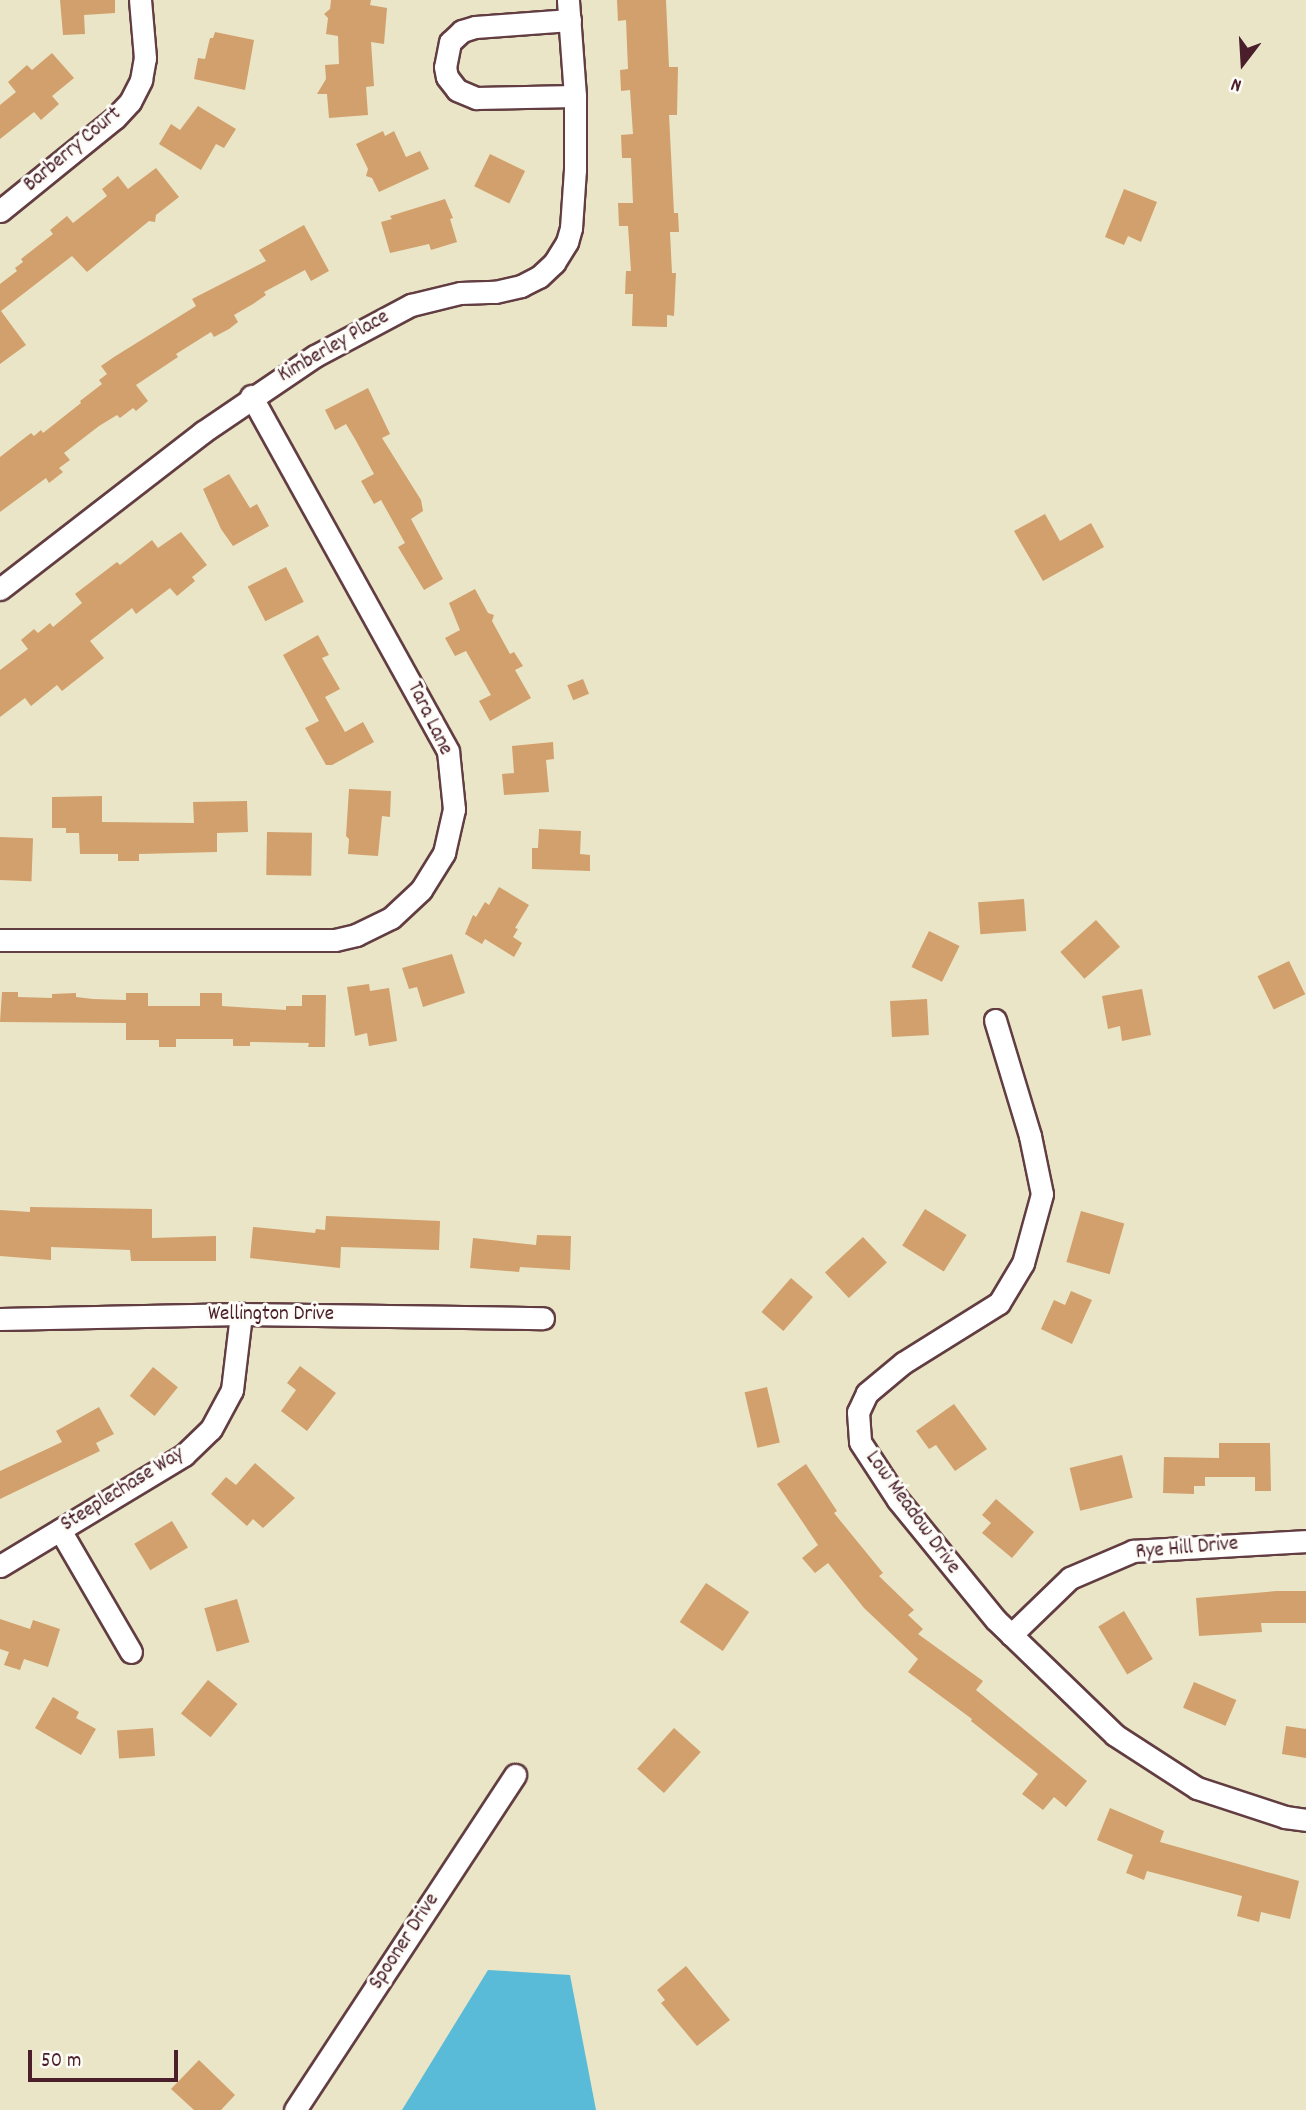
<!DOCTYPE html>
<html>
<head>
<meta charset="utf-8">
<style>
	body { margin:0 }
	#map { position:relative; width:1306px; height:2110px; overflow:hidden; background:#eae5c6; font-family:Dekko,sans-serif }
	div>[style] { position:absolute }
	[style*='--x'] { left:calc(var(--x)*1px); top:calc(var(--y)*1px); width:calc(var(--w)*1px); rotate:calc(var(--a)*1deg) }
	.water>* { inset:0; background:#59bbd7 }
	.building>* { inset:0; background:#d1a06d; transform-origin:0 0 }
	.roads { filter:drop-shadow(2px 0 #623d42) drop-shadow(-2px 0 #623d42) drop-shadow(0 2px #623d42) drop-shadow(0 -2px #623d42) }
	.minor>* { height:21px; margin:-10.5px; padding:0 10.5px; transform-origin:10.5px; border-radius:10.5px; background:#fff }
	span { translate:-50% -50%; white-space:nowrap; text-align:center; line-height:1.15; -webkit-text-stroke:6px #fdfcf7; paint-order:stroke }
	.street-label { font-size:21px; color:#4a1f2b }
	.north { position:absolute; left:1208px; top:28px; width:70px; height:70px; -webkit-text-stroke:5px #fdfcf7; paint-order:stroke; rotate:197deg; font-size:19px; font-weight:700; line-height:28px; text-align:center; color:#4a1f2b }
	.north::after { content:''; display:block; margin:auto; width:24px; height:32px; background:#4a1f2b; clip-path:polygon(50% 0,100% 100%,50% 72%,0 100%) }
	.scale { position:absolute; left:28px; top:2050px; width:150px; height:32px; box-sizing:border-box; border:4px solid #4a1f2b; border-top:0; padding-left:9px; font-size:21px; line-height:24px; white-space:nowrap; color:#4a1f2b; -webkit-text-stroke:5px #fdfcf7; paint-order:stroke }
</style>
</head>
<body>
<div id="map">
	<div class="water">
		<i style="clip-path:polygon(488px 1970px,570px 1975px,596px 2110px,402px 2110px)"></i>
	</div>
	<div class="building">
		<i style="clip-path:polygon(60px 0,115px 0,115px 13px,84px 15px,85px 34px,63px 35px)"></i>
		<i style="clip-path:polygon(331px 0,371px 0,370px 5px,387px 8px,384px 44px,371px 42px,374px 86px,366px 87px,368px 115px,329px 118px,327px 94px,317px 94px,326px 79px,325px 65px,339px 64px,338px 36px,326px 34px,328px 18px,324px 14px,330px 9px)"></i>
		<i style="clip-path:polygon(617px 0,666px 0,669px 67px,678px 67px,677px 115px,669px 115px,674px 213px,678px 213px,679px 232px,670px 232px,672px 273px,676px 273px,674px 316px,667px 315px,667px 327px,632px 326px,633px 294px,625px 294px,626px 271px,631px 271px,628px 226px,619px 226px,618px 203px,633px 203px,631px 158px,622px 158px,621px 135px,633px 134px,630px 90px,621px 91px,620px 70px,628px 69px,626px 20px,618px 21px)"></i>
		<i style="clip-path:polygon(215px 32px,254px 40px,245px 90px,194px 79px,198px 58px,205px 59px,210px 38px,213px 38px)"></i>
		<i style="clip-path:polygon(52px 53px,74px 78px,52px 96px,59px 104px,41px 120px,34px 112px,0 139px,0 105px,16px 92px,8px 82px,27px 65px,32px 70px)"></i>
		<i style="clip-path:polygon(198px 106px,236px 129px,224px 148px,216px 144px,201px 170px,159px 144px,171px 124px,180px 130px)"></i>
		<i style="clip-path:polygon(383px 131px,385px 136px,394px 131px,406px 157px,420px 151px,429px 169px,379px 192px,372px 178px,366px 176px,368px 169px,356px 144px)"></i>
		<i style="left:490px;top:154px;width:39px;height:36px;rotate:26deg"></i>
		<i style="clip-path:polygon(156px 168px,179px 197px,156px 215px,155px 222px,149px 221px,87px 272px,72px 256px,1px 311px,26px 345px,0 364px,0 284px,17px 271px,15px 268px,23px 262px,21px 259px,53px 234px,50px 230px,67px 216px,73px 223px,107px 196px,102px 189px,118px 176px,128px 189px)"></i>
		<i style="clip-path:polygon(1124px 189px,1157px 202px,1141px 242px,1128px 236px,1124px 245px,1105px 237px)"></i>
		<i style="clip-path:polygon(445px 199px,453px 218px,450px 219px,457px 242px,431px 250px,429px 244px,390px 253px,381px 222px,392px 219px,390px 216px)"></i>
		<i style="clip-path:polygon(304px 225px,329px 271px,311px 281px,305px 270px,264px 292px,266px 295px,253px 304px,234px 315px,238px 322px,229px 329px,214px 337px,211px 332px,176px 354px,178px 357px,136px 385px,148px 401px,136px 411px,133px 408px,120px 418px,117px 415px,99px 426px,64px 453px,70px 460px,59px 468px,63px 472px,49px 483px,46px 478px,0 512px,0 457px,31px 433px,34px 436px,41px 430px,43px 433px,81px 403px,80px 401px,102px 384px,99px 380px,107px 374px,101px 366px,114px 357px,196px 306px,192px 299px,266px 261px,259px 250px)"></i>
		<i style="clip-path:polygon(368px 388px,390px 434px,382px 438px,421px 500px,423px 511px,411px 519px,443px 579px,424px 590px,398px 547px,405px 543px,381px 500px,374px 504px,361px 481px,374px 474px,355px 439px,346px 424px,335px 430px,325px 410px)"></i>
		<i style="clip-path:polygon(229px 474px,250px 508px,257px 504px,269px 526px,233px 546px,221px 529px,203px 489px)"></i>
		<i style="clip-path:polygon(1045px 514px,1060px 541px,1091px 523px,1104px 547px,1043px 581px,1014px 531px)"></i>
		<i style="clip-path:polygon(181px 532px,207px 565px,192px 577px,195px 581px,177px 596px,170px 588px,136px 614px,132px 608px,90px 641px,104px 658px,62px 691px,57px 685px,31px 706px,25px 698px,0 717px,0 670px,28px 649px,21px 640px,34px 629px,38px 633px,50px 623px,53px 627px,82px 603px,75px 594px,117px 562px,120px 565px,152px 540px,158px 548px)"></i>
		<i style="left:286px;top:567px;width:39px;height:43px;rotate:63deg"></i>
		<i style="clip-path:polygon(475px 589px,488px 613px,494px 615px,492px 621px,510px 654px,514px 652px,523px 666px,515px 670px,531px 698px,490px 721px,479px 701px,491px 695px,466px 651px,455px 656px,445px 638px,460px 630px,449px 603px)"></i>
		<i style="clip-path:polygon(318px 635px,329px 655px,322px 658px,340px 689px,325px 697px,345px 732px,363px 722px,374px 742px,332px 765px,326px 765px,305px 728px,319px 721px,283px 655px)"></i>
		<i style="left:583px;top:679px;width:16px;height:17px;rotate:68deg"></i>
		<i style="clip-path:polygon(553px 742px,554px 759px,546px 760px,549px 792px,504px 795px,502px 774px,514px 773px,512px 746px)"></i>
		<i style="clip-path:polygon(349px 789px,391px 791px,390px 817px,382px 816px,378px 856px,348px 854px,349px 839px,346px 836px)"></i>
		<i style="clip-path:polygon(102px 796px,102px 822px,194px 823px,193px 802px,247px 801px,248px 832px,217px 833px,217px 852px,139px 854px,139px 861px,118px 861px,118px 854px,80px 854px,79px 833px,66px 833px,66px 828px,52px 828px,52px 797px)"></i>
		<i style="clip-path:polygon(539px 829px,581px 831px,580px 854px,590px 855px,590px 871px,532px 869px,532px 848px,538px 848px)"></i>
		<i style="left:267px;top:832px;width:45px;height:43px;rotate:1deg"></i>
		<i style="left:0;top:837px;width:33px;height:43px;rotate:2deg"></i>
		<i style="clip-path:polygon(499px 887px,529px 905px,515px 928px,518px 929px,513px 937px,522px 943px,514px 957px,485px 939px,482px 944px,465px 934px,473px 915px,476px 917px,485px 902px,489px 905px)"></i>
		<i style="left:1024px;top:899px;width:32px;height:46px;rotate:86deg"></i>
		<i style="left:1096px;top:920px;width:36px;height:48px;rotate:48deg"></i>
		<i style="left:929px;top:931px;width:34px;height:40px;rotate:26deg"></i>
		<i style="clip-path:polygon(452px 954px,465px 993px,423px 1007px,417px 987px,409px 989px,402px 968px)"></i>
		<i style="left:1289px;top:961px;width:37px;height:35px;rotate:64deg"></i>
		<i style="clip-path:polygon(369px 984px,370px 991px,389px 988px,397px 1041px,369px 1046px,367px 1033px,355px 1036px,347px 987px)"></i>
		<i style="clip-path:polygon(1142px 989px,1151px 1035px,1122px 1041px,1120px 1026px,1108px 1029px,1102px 996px)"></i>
		<i style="clip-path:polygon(2px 992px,18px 992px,18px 997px,52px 998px,52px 994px,76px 993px,76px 997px,93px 999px,126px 1000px,126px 993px,148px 993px,148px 1006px,200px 1006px,200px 993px,222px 993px,222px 1006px,286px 1010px,286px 1006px,302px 1006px,302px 995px,326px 995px,325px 1047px,308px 1047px,309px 1043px,250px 1042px,250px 1046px,233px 1046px,233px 1039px,176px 1039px,176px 1047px,159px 1047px,159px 1040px,126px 1040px,126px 1023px,0 1022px)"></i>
		<i style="left:927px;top:999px;width:36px;height:37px;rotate:87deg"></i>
		<i style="clip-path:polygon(30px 1207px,152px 1209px,152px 1238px,216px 1236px,216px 1261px,131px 1261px,130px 1250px,51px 1247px,51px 1260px,0 1256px,0 1210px,30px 1212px)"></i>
		<i style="left:925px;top:1209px;width:49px;height:43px;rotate:32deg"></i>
		<i style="left:1081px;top:1211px;width:45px;height:53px;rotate:16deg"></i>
		<i style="clip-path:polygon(326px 1216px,440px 1221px,439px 1250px,341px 1247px,340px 1268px,250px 1258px,253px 1227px,315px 1233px,316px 1229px,325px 1230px)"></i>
		<i style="clip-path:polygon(537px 1235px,571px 1236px,570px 1270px,520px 1267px,519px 1272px,470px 1268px,473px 1238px,536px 1245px)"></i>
		<i style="left:863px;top:1237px;width:35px;height:52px;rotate:47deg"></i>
		<i style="left:791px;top:1278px;width:29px;height:45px;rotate:41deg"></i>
		<i style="clip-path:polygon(1071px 1291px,1092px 1300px,1072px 1344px,1041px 1329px,1054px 1300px,1065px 1305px)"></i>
		<i style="clip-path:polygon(300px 1366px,336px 1393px,307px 1431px,281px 1411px,296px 1390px,287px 1383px)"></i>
		<i style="left:153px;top:1367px;width:32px;height:37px;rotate:39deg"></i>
		<i style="left:767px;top:1387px;width:57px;height:23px;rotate:77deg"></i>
		<i style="clip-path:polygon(954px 1404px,987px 1449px,955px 1471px,936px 1445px,929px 1449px,916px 1431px)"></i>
		<i style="clip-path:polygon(99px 1407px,114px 1434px,96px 1443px,100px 1451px,0 1499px,0 1471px,62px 1442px,56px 1431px)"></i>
		<i style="clip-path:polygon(1219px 1443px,1270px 1443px,1271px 1491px,1255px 1491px,1255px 1477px,1205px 1477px,1205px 1486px,1194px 1486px,1194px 1494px,1163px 1493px,1164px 1457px,1219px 1458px)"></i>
		<i style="left:1122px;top:1455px;width:44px;height:54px;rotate:76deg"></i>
		<i style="clip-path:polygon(255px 1463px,295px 1498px,263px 1528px,253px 1519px,247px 1526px,211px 1494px,226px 1477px,236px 1485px)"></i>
		<i style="clip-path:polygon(806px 1464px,837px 1511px,834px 1513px,883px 1573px,879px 1576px,914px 1610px,908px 1615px,923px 1629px,918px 1634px,983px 1681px,976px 1690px,1087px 1781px,1066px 1807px,1054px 1797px,1043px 1810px,1022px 1794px,1038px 1774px,971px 1721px,972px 1719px,908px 1672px,918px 1659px,864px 1608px,828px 1563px,815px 1573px,802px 1558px,818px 1545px,777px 1484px)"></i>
		<i style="clip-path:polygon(996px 1499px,1034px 1532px,1012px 1558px,982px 1533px,991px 1523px,982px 1515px)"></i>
		<i style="left:172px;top:1521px;width:31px;height:44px;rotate:59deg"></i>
		<i style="left:706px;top:1583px;width:52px;height:47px;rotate:34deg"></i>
		<i style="clip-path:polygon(1277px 1591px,1306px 1591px,1306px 1623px,1261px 1623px,1262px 1632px,1199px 1636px,1196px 1598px)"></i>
		<i style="left:237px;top:1599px;width:45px;height:34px;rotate:74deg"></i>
		<i style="left:1124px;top:1611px;width:56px;height:30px;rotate:59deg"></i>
		<i style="clip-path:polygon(0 1619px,30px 1629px,33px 1620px,60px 1629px,48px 1667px,24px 1659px,20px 1670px,4px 1665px,9px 1652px,0 1649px)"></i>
		<i style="left:208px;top:1680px;width:38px;height:43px;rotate:39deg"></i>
		<i style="left:1194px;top:1682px;width:46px;height:28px;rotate:23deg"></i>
		<i style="clip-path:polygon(53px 1697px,79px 1712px,76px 1718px,96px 1729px,81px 1755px,35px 1728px)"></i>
		<i style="clip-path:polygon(1286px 1726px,1306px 1729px,1306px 1758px,1282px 1754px)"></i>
		<i style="left:153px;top:1728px;width:28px;height:36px;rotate:86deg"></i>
		<i style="left:674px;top:1728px;width:36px;height:55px;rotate:42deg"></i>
		<i style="clip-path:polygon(1110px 1808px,1164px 1831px,1160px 1842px,1299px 1881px,1290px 1919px,1261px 1912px,1259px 1922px,1237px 1916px,1242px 1896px,1147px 1871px,1144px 1880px,1126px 1873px,1133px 1855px,1097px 1840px)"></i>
		<i style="clip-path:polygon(686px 1966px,730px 2020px,697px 2046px,661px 2003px,665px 2000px,657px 1990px)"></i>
		<i style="clip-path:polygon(199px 2060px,235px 2095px,221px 2110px,194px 2110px,171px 2089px)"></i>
	</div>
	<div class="roads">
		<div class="minor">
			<i style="--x:570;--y:20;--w:95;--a:175.8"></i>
			<i style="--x:475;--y:27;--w:14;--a:163"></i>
			<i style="--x:462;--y:31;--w:16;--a:137"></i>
			<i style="--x:450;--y:42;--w:25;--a:101"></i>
			<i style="--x:445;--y:67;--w:10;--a:79"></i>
			<i style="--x:447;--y:77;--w:16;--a:52"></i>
			<i style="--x:457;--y:90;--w:21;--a:23"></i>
			<i style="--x:476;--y:98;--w:99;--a:-1.2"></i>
			<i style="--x:0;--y:211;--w:148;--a:-39"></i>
			<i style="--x:115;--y:118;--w:22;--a:-47"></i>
			<i style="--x:130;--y:102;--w:25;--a:-63"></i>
			<i style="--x:141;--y:80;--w:22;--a:-80"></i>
			<i style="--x:145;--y:58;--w:58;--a:-94.9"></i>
			<i style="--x:0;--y:589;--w:257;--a:-37.7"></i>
			<i style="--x:203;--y:432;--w:135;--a:-34.2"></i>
			<i style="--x:315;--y:356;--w:109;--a:-28"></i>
			<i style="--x:411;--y:305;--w:50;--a:-13.8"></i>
			<i style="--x:460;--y:293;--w:35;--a:-2"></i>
			<i style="--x:495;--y:292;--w:27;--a:-13"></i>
			<i style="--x:521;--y:286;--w:20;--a:-27"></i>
			<i style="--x:539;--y:277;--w:21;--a:-43"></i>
			<i style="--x:554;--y:263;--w:25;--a:-58"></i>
			<i style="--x:567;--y:242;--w:15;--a:-74"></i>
			<i style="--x:571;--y:228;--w:58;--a:-86.1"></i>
			<i style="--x:575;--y:170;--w:74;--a:-90"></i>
			<i style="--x:575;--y:96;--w:96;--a:-94.2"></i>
			<i style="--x:0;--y:940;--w:335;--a:0"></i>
			<i style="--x:335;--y:940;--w:22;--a:-13"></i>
			<i style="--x:356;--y:935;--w:39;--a:-26"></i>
			<i style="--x:391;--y:918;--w:41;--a:-43"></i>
			<i style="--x:421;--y:890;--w:44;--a:-58.1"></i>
			<i style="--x:444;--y:853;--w:45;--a:-77.2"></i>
			<i style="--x:454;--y:809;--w:58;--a:-95.9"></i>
			<i style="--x:448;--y:751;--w:406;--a:-119"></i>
			<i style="--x:995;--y:1020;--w:121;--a:73.2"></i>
			<i style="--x:1030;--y:1136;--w:59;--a:78.3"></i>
			<i style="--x:1042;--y:1194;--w:72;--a:105.4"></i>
			<i style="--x:1023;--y:1263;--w:47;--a:121"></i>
			<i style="--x:999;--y:1303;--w:113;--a:148"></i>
			<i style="--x:903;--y:1363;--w:47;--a:140.2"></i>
			<i style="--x:867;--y:1393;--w:21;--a:115"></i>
			<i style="--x:858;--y:1412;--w:30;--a:86"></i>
			<i style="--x:860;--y:1442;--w:69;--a:56.8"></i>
			<i style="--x:898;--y:1500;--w:155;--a:50.8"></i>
			<i style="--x:996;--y:1620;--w:165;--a:44"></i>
			<i style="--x:1115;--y:1735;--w:98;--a:32.9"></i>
			<i style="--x:1197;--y:1788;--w:93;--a:18.2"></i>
			<i style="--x:1285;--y:1817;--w:21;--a:8"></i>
			<i style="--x:0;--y:1319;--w:241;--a:-1.2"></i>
			<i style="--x:241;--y:1314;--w:302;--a:0.8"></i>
			<i style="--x:60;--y:1530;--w:141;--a:59.8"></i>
			<i style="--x:0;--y:1566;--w:215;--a:-31.1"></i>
			<i style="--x:184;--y:1455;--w:37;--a:-44"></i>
			<i style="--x:211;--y:1429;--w:44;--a:-61.7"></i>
			<i style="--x:232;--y:1390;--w:77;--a:-83.2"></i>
			<i style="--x:1011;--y:1635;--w:82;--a:-44"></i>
			<i style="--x:1070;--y:1578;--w:69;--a:-23.2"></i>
			<i style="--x:1133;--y:1551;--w:173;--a:-3.3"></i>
			<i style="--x:295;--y:2110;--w:401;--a:-56.7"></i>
		</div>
	</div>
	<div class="street-label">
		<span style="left:73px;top:150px;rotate:-40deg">Barberry Court</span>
		<span style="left:334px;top:347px;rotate:-30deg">Kimberley Place</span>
		<span style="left:429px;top:719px;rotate:64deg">Tara Lane</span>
		<span style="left:271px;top:1315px">Wellington Drive</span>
		<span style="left:123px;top:1490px;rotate:-32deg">Steeplechase Way</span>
		<span style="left:912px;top:1513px;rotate:54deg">Low Meadow Drive</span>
		<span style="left:1187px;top:1549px;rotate:-5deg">Rye Hill Drive</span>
		<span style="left:405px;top:1942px;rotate:-57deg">Spooner Drive</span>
	</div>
	<div class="north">N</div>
	<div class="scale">50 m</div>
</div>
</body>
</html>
